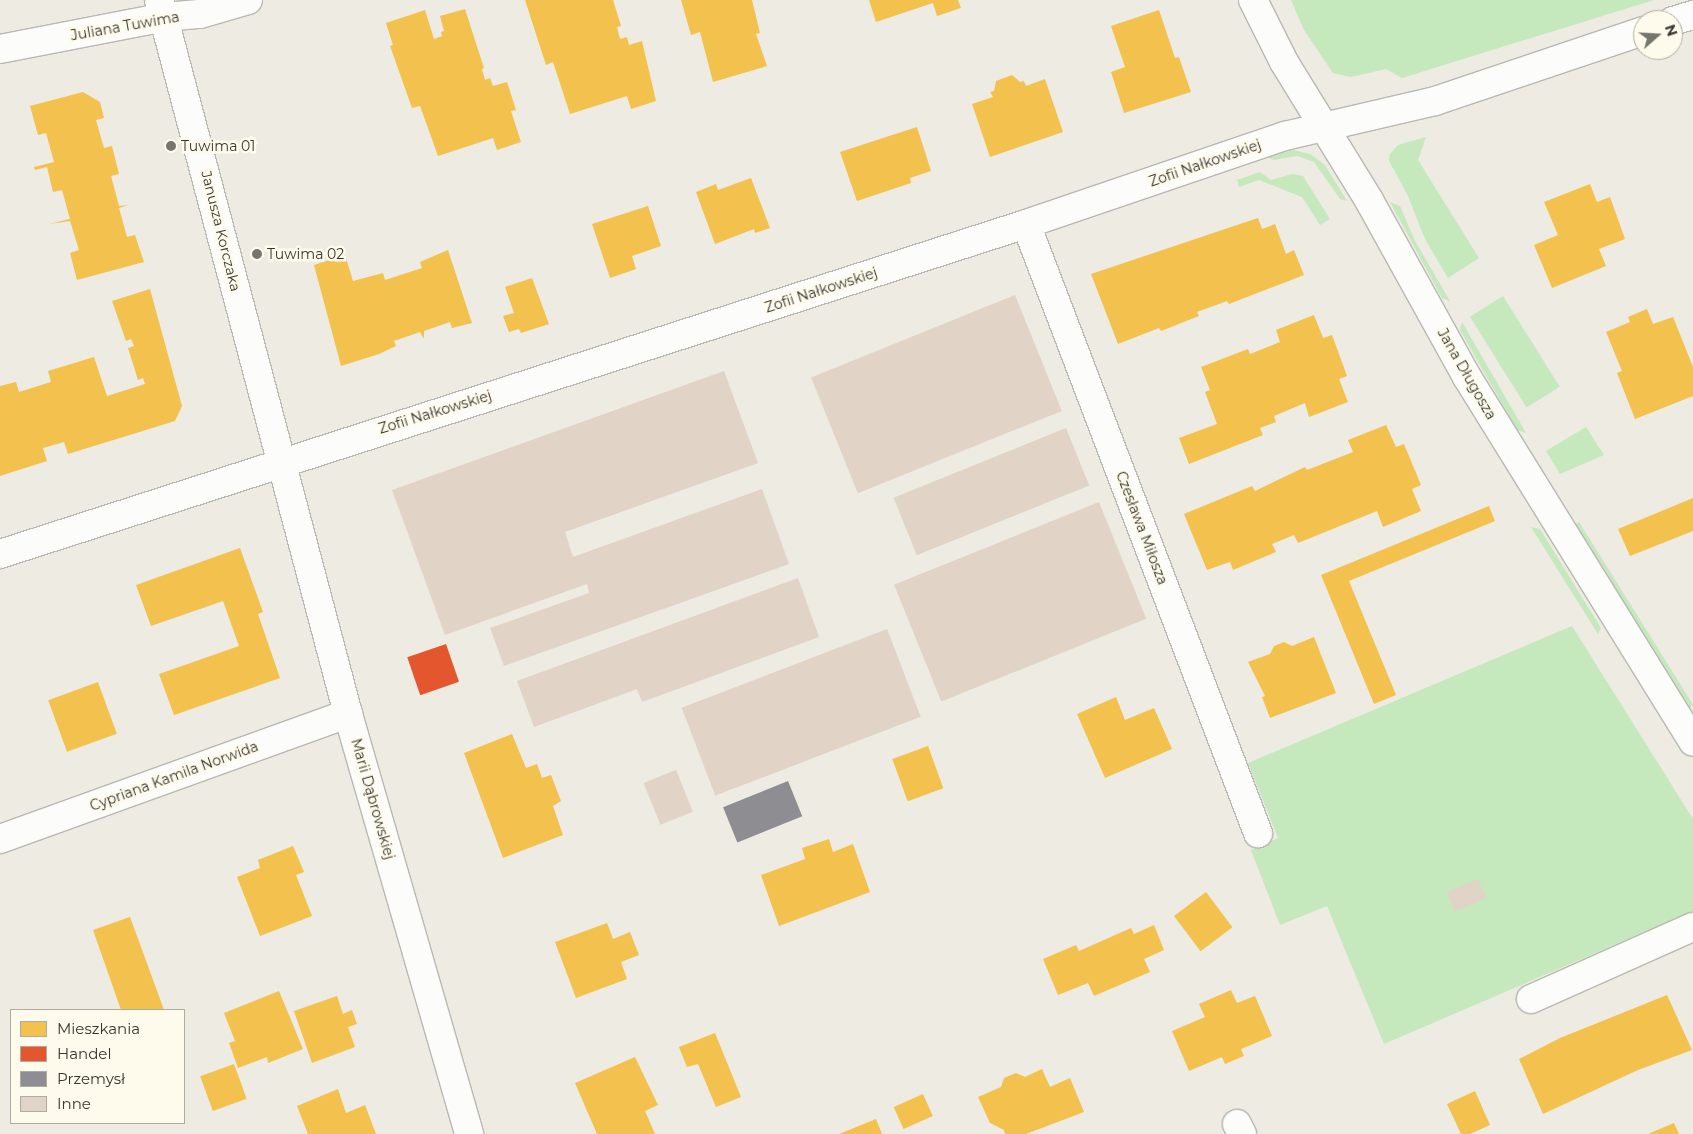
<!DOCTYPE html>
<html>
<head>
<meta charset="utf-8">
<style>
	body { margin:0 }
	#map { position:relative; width:1693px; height:1134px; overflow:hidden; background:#edebe2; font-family:Montserrat,sans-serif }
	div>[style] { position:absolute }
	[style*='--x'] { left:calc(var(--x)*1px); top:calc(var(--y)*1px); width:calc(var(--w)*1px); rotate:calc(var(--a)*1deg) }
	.green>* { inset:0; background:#c5e8bd; transform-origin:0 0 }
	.homes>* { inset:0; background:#f2c14e; transform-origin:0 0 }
	.shops>* { inset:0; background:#e4572e; transform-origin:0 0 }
	.industry>* { inset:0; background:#8d8d92; transform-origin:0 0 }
	.building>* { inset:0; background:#e1d3c6; transform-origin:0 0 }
	.roads { filter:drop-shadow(1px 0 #b9b8b2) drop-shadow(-1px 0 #b9b8b2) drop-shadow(0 1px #b9b8b2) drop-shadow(0 -1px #b9b8b2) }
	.minor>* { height:28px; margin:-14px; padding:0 14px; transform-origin:14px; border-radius:14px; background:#fcfcfb }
	.dots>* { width:14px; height:14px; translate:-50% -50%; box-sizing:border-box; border:2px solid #fefbec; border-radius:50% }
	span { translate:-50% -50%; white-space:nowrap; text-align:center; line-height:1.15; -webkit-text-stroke:5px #fefbec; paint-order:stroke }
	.street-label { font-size:14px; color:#36352f }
	.poi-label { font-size:14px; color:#36352f }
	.left { translate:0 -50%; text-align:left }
	.legend { position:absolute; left:10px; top:1009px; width:175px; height:115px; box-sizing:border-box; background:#fefbec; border:1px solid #aeaca0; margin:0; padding:6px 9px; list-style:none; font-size:15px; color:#36352f }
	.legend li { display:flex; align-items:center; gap:10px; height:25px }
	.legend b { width:25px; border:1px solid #aeaca0 }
	.north { position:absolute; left:1633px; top:10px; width:50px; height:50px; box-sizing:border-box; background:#fefbec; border:1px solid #aeaca0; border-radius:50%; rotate:71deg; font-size:14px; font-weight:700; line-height:20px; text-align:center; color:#36352f }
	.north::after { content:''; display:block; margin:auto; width:18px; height:22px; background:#76756e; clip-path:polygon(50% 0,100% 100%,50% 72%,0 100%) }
</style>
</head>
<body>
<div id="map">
	<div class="green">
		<i style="clip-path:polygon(1291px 0,1654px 0,1402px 78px,1386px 69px,1351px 77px,1333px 73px,1304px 30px)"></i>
		<i style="clip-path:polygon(1426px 137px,1418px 160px,1479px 258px,1448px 278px,1425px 239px,1407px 194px,1389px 161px,1390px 154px,1398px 145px)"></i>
		<i style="clip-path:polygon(1293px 150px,1310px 154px,1325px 165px,1347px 201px,1340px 199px,1314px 162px,1297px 156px,1274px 160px,1266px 157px)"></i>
		<i style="clip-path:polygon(1260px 172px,1271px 180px,1292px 174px,1303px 176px,1330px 219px,1320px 225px,1302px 197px,1259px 180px,1239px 187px,1237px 180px)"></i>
		<i style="clip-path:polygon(1390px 202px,1400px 206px,1415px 241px,1450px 301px,1442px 298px)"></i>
		<i style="left:1503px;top:296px;width:107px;height:39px;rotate:58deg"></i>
		<i style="clip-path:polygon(1462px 322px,1526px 433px,1517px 430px,1460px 330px)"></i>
		<i style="clip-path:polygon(1586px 427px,1604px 455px,1560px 474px,1546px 451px)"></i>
		<i style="left:1579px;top:522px;width:216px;height:8px;rotate:58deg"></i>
		<i style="clip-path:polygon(1531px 527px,1540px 529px,1601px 628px,1598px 634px)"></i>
		<i style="clip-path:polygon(1572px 626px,1693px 819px,1693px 911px,1384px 1044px,1327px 906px,1280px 925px,1251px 850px,1278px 838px,1248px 763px)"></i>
	</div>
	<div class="homes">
		<i style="clip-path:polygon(525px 0,613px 0,621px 26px,617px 27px,620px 39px,627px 37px,629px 45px,642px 41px,656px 101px,631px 109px,627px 96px,570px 114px,553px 62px,546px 65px)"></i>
		<i style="clip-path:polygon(681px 0,752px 0,760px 33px,756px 34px,767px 66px,713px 82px,700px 32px,691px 35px)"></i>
		<i style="clip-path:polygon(869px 0,958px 0,961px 8px,937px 16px,933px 3px,876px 22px)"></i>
		<i style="clip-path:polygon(465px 9px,484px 68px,482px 69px,485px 80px,490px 78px,493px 86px,507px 82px,516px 110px,511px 111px,521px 142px,497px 150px,493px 138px,438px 156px,420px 106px,412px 108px,390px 46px,393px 45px,386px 23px,425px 10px,434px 39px,442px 36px,441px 32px,444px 31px,440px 16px)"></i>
		<i style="clip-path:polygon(1159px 10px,1175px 58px,1179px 57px,1191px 92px,1124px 113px,1111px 72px,1125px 67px,1111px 26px)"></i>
		<i style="clip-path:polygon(1012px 75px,1020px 82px,1024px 81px,1026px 86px,1045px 79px,1063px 132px,990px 157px,972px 104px,993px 97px,990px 92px,994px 91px,996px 81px)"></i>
		<i style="clip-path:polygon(83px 92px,100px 102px,104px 118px,96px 120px,104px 148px,112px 146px,119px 174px,111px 176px,119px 206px,128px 205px,119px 208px,127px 237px,135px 235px,144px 262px,77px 280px,70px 253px,79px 250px,70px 221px,49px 224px,70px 219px,62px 190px,53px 192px,47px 167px,35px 170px,34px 167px,54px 162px,46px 133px,38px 135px,30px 106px)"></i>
		<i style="clip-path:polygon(917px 127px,931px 171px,910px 178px,911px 183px,857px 201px,840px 152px)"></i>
		<i style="clip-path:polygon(751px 178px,770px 228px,755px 233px,754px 229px,715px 244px,696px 192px,716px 184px,718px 190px)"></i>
		<i style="clip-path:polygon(1590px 184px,1597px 202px,1610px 197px,1625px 239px,1599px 249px,1606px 266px,1552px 288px,1534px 245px,1558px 235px,1544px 202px)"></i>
		<i style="clip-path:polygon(648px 206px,661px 246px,632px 256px,636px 269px,610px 278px,592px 224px)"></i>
		<i style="clip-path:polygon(1258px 218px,1262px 229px,1275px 224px,1286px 254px,1294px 250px,1304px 275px,1229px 304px,1227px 301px,1197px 312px,1199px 316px,1161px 331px,1159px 328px,1118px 344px,1091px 274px)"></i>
		<i style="clip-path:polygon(448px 250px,472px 323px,452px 328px,450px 322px,424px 331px,424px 339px,420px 332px,394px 341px,396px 346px,379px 354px,341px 366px,314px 265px,345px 255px,353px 281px,383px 273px,385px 280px,422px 268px,420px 262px)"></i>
		<i style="clip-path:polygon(532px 278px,549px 324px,521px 333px,519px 329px,509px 332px,503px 316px,514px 313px,505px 287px)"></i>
		<i style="clip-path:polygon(150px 289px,182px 406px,175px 421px,68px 454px,64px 442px,43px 448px,47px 461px,0 476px,0 386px,16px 382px,19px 392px,51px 382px,48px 371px,94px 357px,107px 396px,145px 384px,143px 378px,138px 380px,128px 348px,134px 346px,131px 339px,126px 341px,112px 301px)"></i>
		<i style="clip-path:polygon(1647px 309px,1653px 324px,1673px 317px,1693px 367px,1693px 396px,1635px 419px,1617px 373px,1622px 371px,1606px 332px,1630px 322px,1628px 317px)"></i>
		<i style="clip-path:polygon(1314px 315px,1323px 338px,1332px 335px,1347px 376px,1339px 379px,1348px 402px,1309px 417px,1305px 403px,1274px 416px,1276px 422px,1260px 428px,1263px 435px,1189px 464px,1179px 438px,1217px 424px,1205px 392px,1210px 390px,1201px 367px,1248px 349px,1250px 354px,1280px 342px,1276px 330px)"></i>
		<i style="clip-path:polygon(1386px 425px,1396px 447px,1404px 444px,1421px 485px,1412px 489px,1421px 511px,1383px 527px,1377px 511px,1298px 543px,1294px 535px,1272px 544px,1276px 552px,1233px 570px,1230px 562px,1207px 570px,1184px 514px,1252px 486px,1255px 491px,1305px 467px,1307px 470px,1353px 452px,1348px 440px)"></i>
		<i style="clip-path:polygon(1693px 498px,1693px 531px,1630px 556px,1618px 529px)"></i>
		<i style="clip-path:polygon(1489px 506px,1495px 521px,1349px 581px,1396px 695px,1374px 704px,1321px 575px)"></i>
		<i style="clip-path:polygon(240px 548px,263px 612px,258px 614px,280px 678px,174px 715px,159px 674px,239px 646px,223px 601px,151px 626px,136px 585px)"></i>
		<i style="clip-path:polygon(1314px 637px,1336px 693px,1270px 718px,1262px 697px,1265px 696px,1248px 662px,1270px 654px,1274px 646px,1284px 642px,1292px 646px)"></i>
		<i style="left:98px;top:682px;width:55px;height:53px;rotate:70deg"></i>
		<i style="clip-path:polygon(1116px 697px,1125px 720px,1154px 708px,1172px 749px,1105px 778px,1077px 714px)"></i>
		<i style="clip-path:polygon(512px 734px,526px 768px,537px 764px,542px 778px,551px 775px,561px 801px,553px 806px,563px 835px,503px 858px,464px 753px)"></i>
		<i style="left:928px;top:746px;width:45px;height:38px;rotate:70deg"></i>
		<i style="clip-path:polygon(829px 839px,833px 852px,853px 844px,870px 892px,779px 926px,761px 875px,805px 859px,802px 848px)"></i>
		<i style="clip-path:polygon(293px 846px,304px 872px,296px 875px,312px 916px,260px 936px,237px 877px,260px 868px,258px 860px)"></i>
		<i style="left:1206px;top:892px;width:44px;height:40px;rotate:53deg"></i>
		<i style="clip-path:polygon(130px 917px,164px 1010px,121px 1010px,93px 930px)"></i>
		<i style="clip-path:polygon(607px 923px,613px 939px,630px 932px,639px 955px,621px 962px,627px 979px,576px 998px,555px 942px)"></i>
		<i style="clip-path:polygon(1154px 925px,1164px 950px,1144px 959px,1150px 972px,1094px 996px,1088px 983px,1058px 995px,1043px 959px,1076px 945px,1079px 951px,1131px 928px,1134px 934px)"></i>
		<i style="clip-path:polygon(1231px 990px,1237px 1003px,1255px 996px,1272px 1036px,1241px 1049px,1244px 1056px,1225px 1064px,1222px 1057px,1189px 1071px,1172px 1031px,1205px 1017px,1199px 1004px)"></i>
		<i style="clip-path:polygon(279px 991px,303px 1049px,268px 1063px,267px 1057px,238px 1068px,229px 1043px,235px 1041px,224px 1013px)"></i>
		<i style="clip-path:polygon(1667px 995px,1692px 1050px,1638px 1070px,1543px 1114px,1519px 1059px,1560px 1038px)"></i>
		<i style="clip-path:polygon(337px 996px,343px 1014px,352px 1010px,357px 1024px,348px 1027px,355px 1047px,312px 1063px,294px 1011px)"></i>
		<i style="clip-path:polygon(715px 1033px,741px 1097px,716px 1107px,698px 1064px,687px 1067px,679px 1047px)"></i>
		<i style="clip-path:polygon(635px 1057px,658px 1105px,645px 1111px,655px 1134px,597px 1134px,575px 1083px)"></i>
		<i style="left:234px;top:1064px;width:37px;height:36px;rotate:70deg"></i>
		<i style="clip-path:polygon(1042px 1069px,1050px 1087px,1070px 1078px,1084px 1112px,1026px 1134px,1005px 1134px,1004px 1130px,990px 1123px,978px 1097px,1001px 1087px,1004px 1078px,1016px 1073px,1025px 1077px)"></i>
		<i style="clip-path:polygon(338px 1089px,346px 1113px,365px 1105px,376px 1134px,308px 1134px,297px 1106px)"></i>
		<i style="clip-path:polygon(1475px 1091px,1490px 1125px,1470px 1134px,1461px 1134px,1447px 1104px)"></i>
		<i style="left:923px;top:1094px;width:24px;height:32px;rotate:66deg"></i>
		<i style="clip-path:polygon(876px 1119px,882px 1134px,839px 1134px)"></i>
		<i style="clip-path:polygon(1674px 1123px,1679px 1134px,1648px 1134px)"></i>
	</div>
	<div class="shops">
		<i style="left:446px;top:644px;width:40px;height:41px;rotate:71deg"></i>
	</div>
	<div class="industry">
		<i style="left:788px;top:781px;width:38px;height:70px;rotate:68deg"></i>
	</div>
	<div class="building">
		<i style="left:1015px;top:295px;width:125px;height:220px;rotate:68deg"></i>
		<i style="clip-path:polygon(724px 371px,758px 463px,565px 532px,573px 557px,762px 489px,789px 564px,504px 666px,490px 628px,589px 593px,587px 584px,445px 635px,392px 490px)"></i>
		<i style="left:1066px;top:428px;width:62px;height:186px;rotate:68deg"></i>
		<i style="left:1099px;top:502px;width:126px;height:221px;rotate:68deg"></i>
		<i style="clip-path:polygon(798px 578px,819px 637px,642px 702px,637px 689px,534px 727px,517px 681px)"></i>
		<i style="left:887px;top:629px;width:94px;height:220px;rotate:69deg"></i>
		<i style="left:676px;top:770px;width:45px;height:35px;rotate:68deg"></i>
		<i style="left:1478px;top:879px;width:21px;height:34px;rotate:67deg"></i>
	</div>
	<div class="roads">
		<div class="minor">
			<i style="--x:159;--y:0;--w:739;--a:75.17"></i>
			<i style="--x:348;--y:714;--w:437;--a:73.9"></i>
			<i style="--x:1253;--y:0;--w:69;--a:63.4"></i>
			<i style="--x:1284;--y:62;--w:164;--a:58.4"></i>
			<i style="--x:1370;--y:202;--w:200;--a:61"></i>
			<i style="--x:1467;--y:377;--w:429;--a:58.2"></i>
			<i style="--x:1673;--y:21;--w:21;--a:-17"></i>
			<i style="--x:0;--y:49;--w:167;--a:-11"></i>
			<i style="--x:164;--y:17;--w:36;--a:-5"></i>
			<i style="--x:200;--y:14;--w:50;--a:-16.3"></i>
			<i style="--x:1026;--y:224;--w:652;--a:69.15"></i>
			<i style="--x:0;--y:554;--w:1078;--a:-17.83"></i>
			<i style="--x:1026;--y:224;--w:274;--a:-18.8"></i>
			<i style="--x:1285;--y:136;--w:154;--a:-13.1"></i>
			<i style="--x:1435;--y:101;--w:219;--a:-18.6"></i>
			<i style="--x:0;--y:839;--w:370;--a:-19.8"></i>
			<i style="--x:1531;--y:999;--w:177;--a:-24"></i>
			<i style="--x:1237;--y:1124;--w:11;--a:63"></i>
		</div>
	</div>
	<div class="dots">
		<i style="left:171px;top:146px;background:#76756e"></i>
		<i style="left:257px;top:254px;background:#76756e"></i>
	</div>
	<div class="street-label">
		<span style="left:125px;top:26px;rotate:-10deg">Juliana Tuwima</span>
		<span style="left:1205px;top:163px;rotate:-19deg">Zofii Nałkowskiej</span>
		<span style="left:221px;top:231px;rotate:76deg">Janusza Korczaka</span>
		<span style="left:821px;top:290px;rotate:-18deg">Zofii Nałkowskiej</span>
		<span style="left:1467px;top:374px;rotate:60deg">Jana Długosza</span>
		<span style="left:435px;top:412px;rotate:-17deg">Zofii Nałkowskiej</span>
		<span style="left:1142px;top:528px;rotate:69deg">Czesława Miłosza</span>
		<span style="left:174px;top:776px;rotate:-20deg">Cypriana Kamila Norwida</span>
		<span style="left:373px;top:799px;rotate:74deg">Marii Dąbrowskiej</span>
	</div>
	<div class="poi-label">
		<span class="left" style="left:181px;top:146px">Tuwima 01</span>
		<span class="left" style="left:267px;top:254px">Tuwima 02</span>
	</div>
	<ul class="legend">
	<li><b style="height:14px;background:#f2c14e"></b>Mieszkania</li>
	<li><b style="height:14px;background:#e4572e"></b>Handel</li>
	<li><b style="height:14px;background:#8d8d92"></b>Przemysł</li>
	<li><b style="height:14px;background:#e1d3c6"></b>Inne</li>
	</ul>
	<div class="north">N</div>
</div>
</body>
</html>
